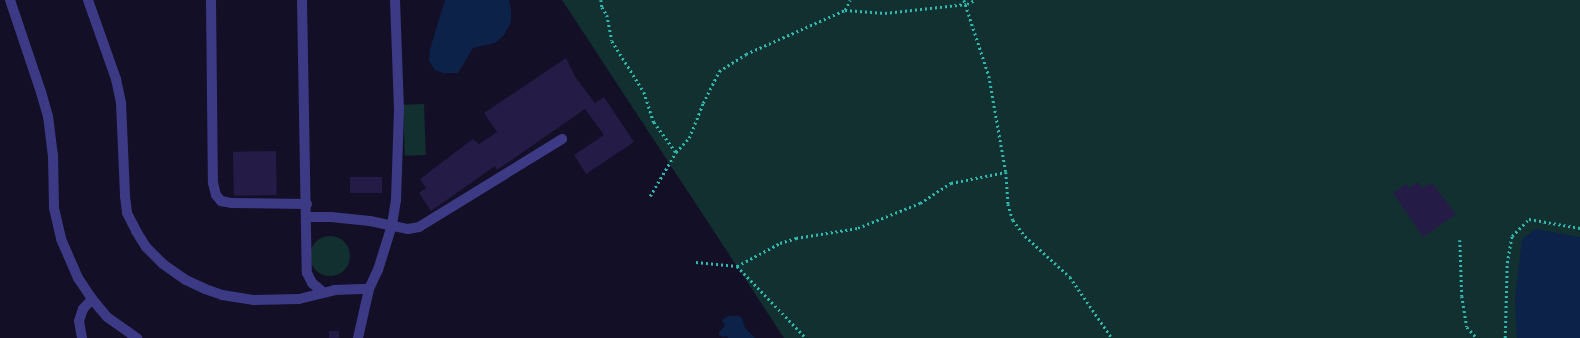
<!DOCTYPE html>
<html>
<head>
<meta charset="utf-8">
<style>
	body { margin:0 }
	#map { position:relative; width:1580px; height:338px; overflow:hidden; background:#130f26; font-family:Figtree,sans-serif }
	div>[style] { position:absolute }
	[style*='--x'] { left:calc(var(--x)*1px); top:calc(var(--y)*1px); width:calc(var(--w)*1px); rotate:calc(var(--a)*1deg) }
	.green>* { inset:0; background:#12302f; transform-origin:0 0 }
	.round { border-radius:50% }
	.water>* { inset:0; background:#0c2248 }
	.building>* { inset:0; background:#241b47; transform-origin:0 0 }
	.path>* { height:2.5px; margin-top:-1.25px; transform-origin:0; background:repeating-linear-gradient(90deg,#2fb8b0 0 2px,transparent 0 5px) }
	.service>* { height:10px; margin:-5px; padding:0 5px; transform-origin:5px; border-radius:5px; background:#3d3a85 }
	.minor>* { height:10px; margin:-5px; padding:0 5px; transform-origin:5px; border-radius:5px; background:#3d3a85 }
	span { translate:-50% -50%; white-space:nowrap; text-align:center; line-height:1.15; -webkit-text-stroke:3.5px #130f26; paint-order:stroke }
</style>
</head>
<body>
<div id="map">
	<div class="green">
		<i style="clip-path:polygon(562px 0,1580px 0,1580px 338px,784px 338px)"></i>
		<i style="left:424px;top:104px;width:51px;height:21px;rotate:88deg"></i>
		<i class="round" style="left:310px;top:236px;width:40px;height:40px"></i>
	</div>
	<div class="water">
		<i style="clip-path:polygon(445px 0,509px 0,511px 9px,511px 22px,504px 35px,495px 43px,473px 48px,458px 73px,443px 73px,435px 70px,429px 61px,430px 49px)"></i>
		<i style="clip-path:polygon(1536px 229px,1580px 237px,1580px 338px,1517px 338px,1515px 299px,1522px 239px)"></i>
		<i style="clip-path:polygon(729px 316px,739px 316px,742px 318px,745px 328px,755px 338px,728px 338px,727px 336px,723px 337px,719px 335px,719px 332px,725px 326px,722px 320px)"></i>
	</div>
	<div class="building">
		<i style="clip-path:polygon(566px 58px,576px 78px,595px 103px,604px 97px,634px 142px,586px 174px,574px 155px,604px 135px,585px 109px,497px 170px,495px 166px,431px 211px,419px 193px,426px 188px,420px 179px,473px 139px,479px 144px,497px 132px,484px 113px)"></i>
		<i style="left:276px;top:151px;width:44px;height:43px;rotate:89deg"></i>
		<i style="left:350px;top:177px;width:32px;height:16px"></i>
		<i style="clip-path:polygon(1418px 182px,1422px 188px,1432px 183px,1456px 214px,1423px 237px,1393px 193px,1406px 184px,1409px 188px)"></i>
		<i style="left:329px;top:331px;width:10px;height:7px"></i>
	</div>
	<div class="path">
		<i style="--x:601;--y:0;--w:7;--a:82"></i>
		<i style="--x:602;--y:7;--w:9;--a:58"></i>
		<i style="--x:607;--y:15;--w:26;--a:79"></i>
		<i style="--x:612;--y:41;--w:60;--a:57.9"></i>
		<i style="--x:644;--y:92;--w:32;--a:72"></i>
		<i style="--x:654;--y:122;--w:37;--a:54"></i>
		<i style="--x:964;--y:0;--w:80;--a:71.8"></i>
		<i style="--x:989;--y:76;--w:97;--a:80"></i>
		<i style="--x:1006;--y:172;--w:32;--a:86"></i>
		<i style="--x:1008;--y:204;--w:17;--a:73"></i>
		<i style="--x:1013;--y:220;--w:20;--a:53"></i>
		<i style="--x:1025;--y:236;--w:61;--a:42.3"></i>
		<i style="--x:1070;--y:277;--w:74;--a:55.5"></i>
		<i style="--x:845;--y:10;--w:11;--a:-63"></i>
		<i style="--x:650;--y:196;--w:51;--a:-59.4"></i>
		<i style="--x:676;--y:152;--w:19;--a:-47"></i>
		<i style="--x:689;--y:138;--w:38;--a:-68"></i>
		<i style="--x:703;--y:103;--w:36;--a:-63"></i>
		<i style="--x:719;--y:71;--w:32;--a:-32"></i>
		<i style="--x:746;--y:54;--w:108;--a:-24"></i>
		<i style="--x:845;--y:10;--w:40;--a:4.3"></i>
		<i style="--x:885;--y:13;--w:82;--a:-6.3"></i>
		<i style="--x:967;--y:4;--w:9;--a:-27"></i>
		<i style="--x:1460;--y:240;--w:56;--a:88"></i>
		<i style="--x:1462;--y:296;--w:31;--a:81"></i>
		<i style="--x:1467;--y:327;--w:15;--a:48"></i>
		<i style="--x:696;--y:262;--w:41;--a:5.6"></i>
		<i style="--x:737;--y:266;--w:100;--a:46.2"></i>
		<i style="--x:737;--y:266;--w:49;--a:-28.1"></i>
		<i style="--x:780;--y:243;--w:17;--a:-17"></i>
		<i style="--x:796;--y:238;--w:63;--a:-9.2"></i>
		<i style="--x:858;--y:228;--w:67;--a:-22"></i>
		<i style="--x:920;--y:203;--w:37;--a:-33"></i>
		<i style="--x:951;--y:183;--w:56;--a:-11.3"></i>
		<i style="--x:1505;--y:338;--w:75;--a:-88.5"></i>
		<i style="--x:1507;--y:263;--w:27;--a:-80"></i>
		<i style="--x:1512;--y:236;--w:24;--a:-45"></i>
		<i style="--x:1529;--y:219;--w:52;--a:10"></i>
	</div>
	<div class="service">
		<i style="--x:88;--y:0;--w:84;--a:70.5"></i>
		<i style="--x:116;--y:79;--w:25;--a:78"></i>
		<i style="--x:121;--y:103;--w:93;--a:87.5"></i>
		<i style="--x:125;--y:196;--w:17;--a:83"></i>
		<i style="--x:127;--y:213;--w:20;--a:63"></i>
		<i style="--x:136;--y:231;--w:19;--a:58"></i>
		<i style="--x:146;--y:247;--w:24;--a:45"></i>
		<i style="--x:163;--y:264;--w:28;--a:35"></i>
		<i style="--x:186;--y:280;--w:21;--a:25"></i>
		<i style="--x:205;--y:289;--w:18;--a:19"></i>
		<i style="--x:222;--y:295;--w:31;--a:9"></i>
		<i style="--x:253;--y:300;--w:46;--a:-1.2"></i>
		<i style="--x:299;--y:299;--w:36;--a:-14"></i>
		<i style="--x:334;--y:290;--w:35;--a:-2"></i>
		<i style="--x:211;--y:0;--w:183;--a:89.4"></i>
		<i style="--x:213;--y:183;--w:12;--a:76"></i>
		<i style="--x:216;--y:195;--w:8;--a:50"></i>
		<i style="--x:221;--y:201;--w:10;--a:11"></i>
		<i style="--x:231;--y:203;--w:76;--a:0.8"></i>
		<i style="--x:302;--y:0;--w:273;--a:89"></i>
		<i style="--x:307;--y:273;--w:11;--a:63"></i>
		<i style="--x:312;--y:283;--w:14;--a:39"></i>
		<i style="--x:307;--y:217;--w:24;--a:0"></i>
		<i style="--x:331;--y:217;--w:39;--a:6"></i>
		<i style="--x:370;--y:221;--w:39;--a:12"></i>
		<i style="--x:408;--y:229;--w:11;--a:-10"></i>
		<i style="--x:419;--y:227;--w:168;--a:-31.6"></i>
		<i style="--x:358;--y:338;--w:50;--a:-77.3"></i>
		<i style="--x:369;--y:289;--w:21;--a:-65"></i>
		<i style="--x:378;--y:270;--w:47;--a:-72.7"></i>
		<i style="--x:392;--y:225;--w:25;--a:-81"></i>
		<i style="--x:396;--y:200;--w:91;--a:-88.1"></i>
		<i style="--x:399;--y:109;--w:109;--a:-92.1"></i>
	</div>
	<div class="minor">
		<i style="--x:10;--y:0;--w:97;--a:71.4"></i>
		<i style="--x:41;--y:92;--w:25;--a:74"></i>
		<i style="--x:48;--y:116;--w:39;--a:83"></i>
		<i style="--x:53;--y:155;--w:53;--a:88.9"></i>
		<i style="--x:54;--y:208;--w:32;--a:77"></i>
		<i style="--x:61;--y:239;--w:43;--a:66.4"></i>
		<i style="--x:78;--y:278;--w:25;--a:56"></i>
		<i style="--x:92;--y:299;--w:23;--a:50"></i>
		<i style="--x:107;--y:317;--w:37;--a:35"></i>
		<i style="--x:82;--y:338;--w:17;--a:-100"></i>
		<i style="--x:79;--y:321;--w:13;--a:-72"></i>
		<i style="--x:83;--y:309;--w:13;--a:-48"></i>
	</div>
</div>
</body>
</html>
